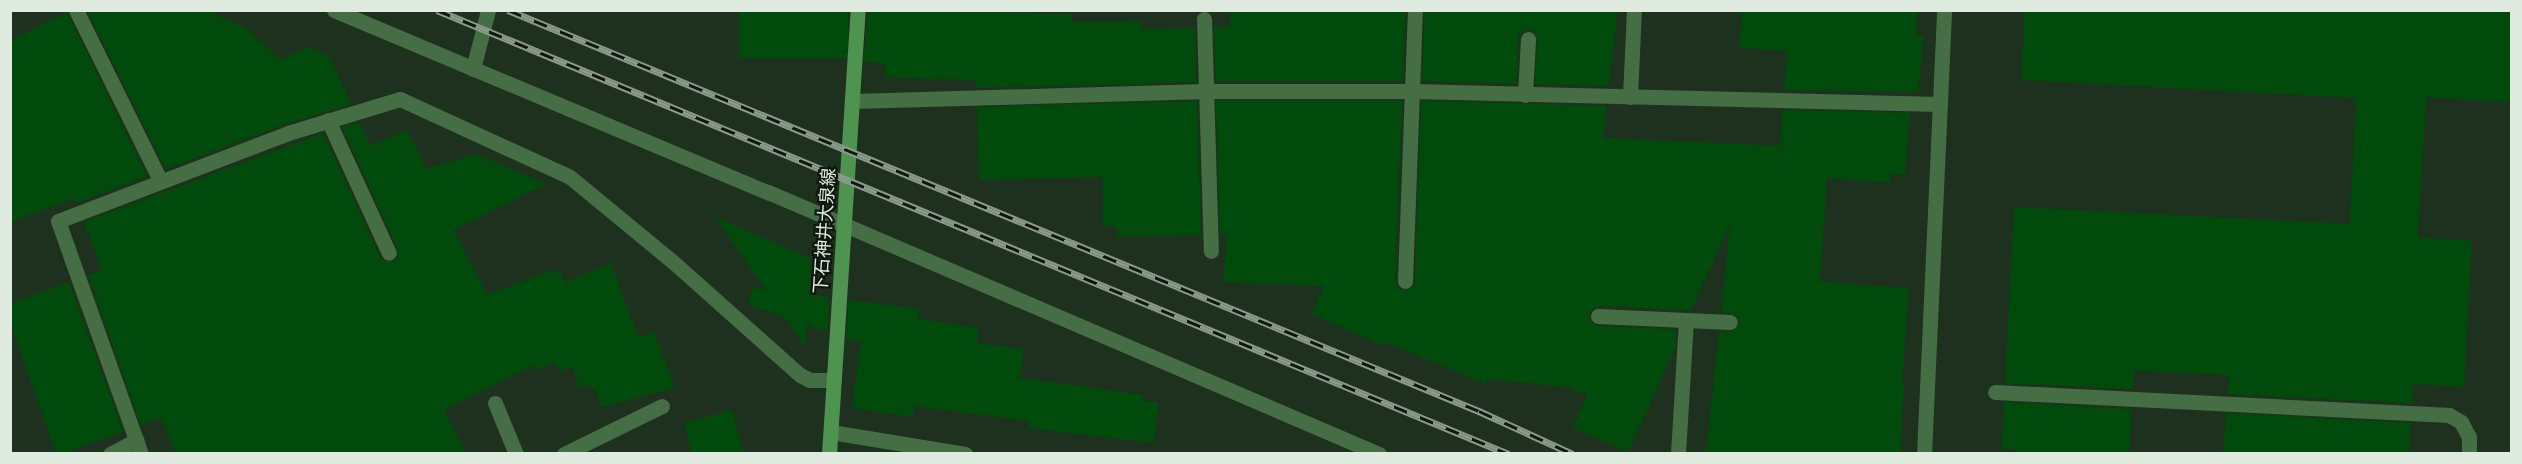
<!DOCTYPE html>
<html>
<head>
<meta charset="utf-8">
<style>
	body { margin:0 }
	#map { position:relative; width:2522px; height:464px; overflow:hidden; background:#1e311e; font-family:Signika,"Noto Sans JP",sans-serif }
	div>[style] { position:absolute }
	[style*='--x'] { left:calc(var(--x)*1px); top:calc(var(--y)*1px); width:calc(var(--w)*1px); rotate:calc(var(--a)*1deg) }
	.building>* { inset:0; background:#004b0b; transform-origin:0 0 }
	.service>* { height:15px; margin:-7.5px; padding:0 7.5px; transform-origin:7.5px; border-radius:7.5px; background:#456e45 }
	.minor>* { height:15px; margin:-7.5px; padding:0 7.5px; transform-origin:7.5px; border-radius:7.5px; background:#456e45 }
	.secondary>* { height:15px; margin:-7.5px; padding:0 7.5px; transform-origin:7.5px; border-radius:7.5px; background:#4f9351 }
	.rail>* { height:7px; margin-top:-3.5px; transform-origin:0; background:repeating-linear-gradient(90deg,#0e160e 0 14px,#8b9a8b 0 28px); box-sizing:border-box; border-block:2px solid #8b9a8b }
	span { translate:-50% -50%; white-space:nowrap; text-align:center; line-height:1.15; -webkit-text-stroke:4.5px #0e160e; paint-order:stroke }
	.street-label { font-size:18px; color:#dfebde }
	.frame { position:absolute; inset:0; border:12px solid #dfebde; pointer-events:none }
</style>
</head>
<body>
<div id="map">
	<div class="building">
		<i style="clip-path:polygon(87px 10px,205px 10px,249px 30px,280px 60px,309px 47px,330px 57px,351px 104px,285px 124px,166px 169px)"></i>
		<i style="left:739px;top:10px;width:109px;height:48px"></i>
		<i style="clip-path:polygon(868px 10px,1072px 14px,1072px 22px,1141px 21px,1142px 29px,1195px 28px,1196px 82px,976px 88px,976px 80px,885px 77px,885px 63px,864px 62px)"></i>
		<i style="clip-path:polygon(1230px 10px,1405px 10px,1403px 81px,1216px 81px,1214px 27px,1230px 27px)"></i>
		<i style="clip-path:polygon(1425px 10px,1618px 10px,1609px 86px,1535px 84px,1538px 39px,1534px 31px,1528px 29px,1520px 33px,1518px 38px,1516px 84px,1422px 81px)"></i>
		<i style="clip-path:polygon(1742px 10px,1917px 10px,1916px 35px,1924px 36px,1918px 92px,1784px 90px,1787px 51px,1739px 48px)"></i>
		<i style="clip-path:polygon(2025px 10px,2511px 10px,2511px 102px,2426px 97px,2418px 238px,2472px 241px,2464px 387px,2413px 384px,2412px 403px,2228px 394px,2229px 375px,2135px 370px,2133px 389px,2005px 383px,2014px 207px,2350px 224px,2356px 98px,2021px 80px)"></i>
		<i style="clip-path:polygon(67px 12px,147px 176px,77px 203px,75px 198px,10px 222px,10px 41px)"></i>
		<i style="clip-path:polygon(1197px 101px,1201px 235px,1117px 237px,1117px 227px,1103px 227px,1103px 177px,979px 180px,977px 107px)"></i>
		<i style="clip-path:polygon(1216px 101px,1402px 101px,1395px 281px,1399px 289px,1405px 291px,1413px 287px,1415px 281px,1421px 101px,1607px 106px,1603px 138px,1780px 146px,1783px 110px,1910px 113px,1905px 175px,1890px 174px,1890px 183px,1827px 178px,1820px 279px,1822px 282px,1909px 288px,1902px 382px,1904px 383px,1900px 453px,1706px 453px,1719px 331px,1734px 331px,1740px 323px,1735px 314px,1721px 312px,1730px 224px,1691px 310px,1598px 306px,1590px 311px,1589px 320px,1597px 326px,1676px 329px,1675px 348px,1628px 452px,1573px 428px,1588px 393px,1573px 391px,1573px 388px,1487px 379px,1485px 384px,1386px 342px,1384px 346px,1312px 314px,1324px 286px,1224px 282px,1226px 234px,1220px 234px)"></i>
		<i style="clip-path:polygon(359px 122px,370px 146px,407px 130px,426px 169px,476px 154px,546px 184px,454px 230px,487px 295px,556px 269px,558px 274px,561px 273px,564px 282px,611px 264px,639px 338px,654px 332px,675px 388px,601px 407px,595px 388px,591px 390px,590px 385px,580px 388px,572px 367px,558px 371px,555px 362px,536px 370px,534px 365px,444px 410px,466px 453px,175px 453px,161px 418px,141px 425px,88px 275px,102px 270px,84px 222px,323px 133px,380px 257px,384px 261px,393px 262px,397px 258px,398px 249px,342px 127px)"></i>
		<i style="clip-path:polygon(715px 217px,811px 259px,809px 295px,829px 297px,827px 332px,807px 325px,805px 347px,785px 317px,748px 305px,752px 288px,766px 290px)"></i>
		<i style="clip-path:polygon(69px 282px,123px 432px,64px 453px,56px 453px,10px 322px,10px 304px)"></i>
		<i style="clip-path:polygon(849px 300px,920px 309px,918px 319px,979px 328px,977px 343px,1024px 349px,1020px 378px,1144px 395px,1143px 401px,1159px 402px,1154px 443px,1029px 428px,1029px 421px,914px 406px,913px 417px,852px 408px,861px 343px,846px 338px)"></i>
		<i style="clip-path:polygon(2004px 402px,2132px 409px,2129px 453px,2020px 453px,2020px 450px,2002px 449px)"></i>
		<i style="clip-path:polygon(732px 410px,744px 453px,692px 453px,684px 423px)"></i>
		<i style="clip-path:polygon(2226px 413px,2411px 423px,2409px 453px,2223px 453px)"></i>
	</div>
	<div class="service">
		<i style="--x:76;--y:10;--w:190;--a:63.7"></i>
		<i style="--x:1204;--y:19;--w:232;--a:88.3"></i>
		<i style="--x:1525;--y:95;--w:56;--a:-86.9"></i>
		<i style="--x:1630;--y:97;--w:87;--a:-87.4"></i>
		<i style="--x:328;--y:120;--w:146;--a:65.4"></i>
		<i style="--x:1405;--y:281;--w:271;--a:-87.9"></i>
		<i style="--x:1598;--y:316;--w:132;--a:2.6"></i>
		<i style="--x:1995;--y:392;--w:455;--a:2.9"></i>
		<i style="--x:2449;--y:415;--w:14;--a:30"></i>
		<i style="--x:2461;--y:422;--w:17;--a:62"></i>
		<i style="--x:2469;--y:437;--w:17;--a:90"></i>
		<i style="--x:495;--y:403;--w:55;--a:67.6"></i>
		<i style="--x:110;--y:454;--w:30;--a:-28"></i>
		<i style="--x:141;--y:454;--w:247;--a:-109.6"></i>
		<i style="--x:58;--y:221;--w:246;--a:-20.9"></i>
		<i style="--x:288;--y:133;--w:117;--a:-16.9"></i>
		<i style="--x:400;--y:99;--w:187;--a:24.6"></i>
		<i style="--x:570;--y:177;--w:132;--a:39.5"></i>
		<i style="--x:672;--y:261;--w:171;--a:41.7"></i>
		<i style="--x:800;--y:375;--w:11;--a:27"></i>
		<i style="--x:810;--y:380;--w:24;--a:0"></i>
		<i style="--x:564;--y:454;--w:109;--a:-26.1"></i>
		<i style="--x:1678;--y:454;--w:134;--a:-86.6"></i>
	</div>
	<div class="minor">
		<i style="--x:334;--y:10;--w:471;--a:22.8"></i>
		<i style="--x:768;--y:192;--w:665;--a:23.21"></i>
		<i style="--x:473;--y:69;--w:61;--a:-75.7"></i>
		<i style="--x:852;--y:101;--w:355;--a:-1.6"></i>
		<i style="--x:1207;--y:91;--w:206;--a:0"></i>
		<i style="--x:1413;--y:91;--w:527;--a:1.41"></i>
		<i style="--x:831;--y:432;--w:136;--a:9.3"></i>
		<i style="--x:1924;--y:454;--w:444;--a:-87.4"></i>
	</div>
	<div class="secondary">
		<i style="--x:829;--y:454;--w:445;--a:-86.3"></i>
	</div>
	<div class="rail">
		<i style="--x:437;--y:10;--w:1160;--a:22.5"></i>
		<i style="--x:508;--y:10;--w:1051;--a:22.44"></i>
		<i style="--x:1479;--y:411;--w:103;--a:24.6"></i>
	</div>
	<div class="street-label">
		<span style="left:825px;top:231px;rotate:-86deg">下石神井大泉線</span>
	</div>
	<div class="frame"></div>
</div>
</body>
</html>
